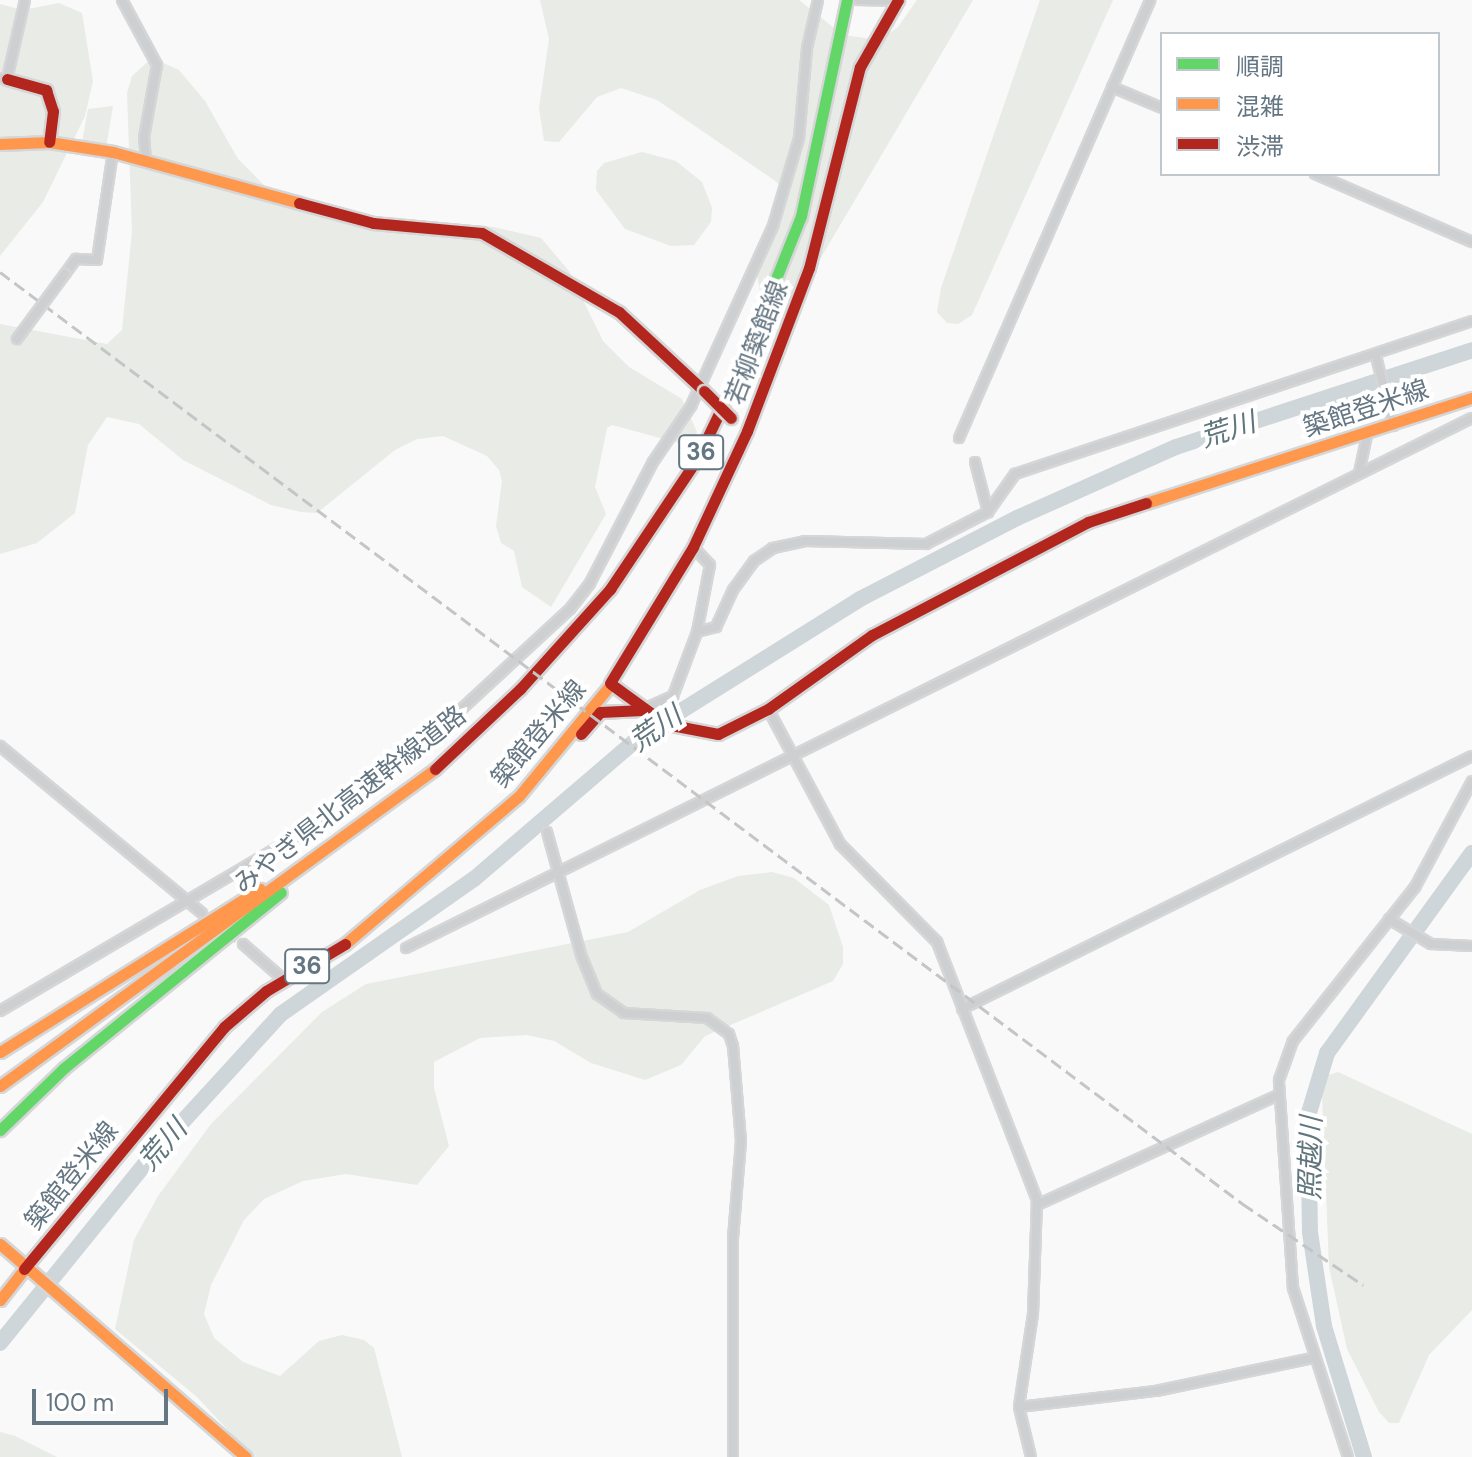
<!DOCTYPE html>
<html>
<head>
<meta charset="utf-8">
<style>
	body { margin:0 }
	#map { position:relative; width:1472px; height:1457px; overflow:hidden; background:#f9f9f9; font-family:"DM Sans","Noto Sans JP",sans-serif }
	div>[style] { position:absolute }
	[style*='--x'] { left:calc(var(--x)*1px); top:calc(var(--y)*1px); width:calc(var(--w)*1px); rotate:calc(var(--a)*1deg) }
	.green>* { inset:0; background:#e8ebe6 }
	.river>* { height:16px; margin:-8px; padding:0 8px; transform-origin:8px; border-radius:8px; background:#ced6d9 }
	.street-tunnel>* { height:8px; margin-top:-4px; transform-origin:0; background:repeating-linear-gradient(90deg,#d4d8dc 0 8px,transparent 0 12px) }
	.roads { filter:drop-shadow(2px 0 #d5d6d7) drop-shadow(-2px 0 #d5d6d7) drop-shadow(0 2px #d5d6d7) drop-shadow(0 -2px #d5d6d7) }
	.street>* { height:8px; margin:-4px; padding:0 4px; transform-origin:4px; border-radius:4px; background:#cecfd0 }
	.fast>* { height:11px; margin:-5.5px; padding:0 5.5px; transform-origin:5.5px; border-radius:5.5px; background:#63d668 }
	.slow>* { height:11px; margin:-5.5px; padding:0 5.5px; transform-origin:5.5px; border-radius:5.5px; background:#ff974d }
	.jam>* { height:11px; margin:-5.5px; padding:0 5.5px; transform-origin:5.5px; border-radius:5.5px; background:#b3261e }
	.rail>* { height:3px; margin-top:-1.5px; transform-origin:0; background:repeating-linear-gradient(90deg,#c3c5c6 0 12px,transparent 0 18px) }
	.bridges { filter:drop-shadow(2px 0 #d5d6d7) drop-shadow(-2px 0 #d5d6d7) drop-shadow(0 2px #d5d6d7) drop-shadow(0 -2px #d5d6d7) }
	.street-bridge>* { height:8px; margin:-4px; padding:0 4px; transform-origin:4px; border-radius:4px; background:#cecfd0 }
	.jam-bridge>* { height:11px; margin:-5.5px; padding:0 5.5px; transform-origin:5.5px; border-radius:5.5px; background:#b3261e }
	span { translate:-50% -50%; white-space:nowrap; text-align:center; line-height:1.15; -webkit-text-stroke:8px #fff; paint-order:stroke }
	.shield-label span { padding:2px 6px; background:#fff; border:2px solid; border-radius:6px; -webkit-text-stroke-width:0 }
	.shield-label { font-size:24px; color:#657683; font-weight:700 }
	.street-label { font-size:26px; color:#657683 }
	.water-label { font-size:28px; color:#60757c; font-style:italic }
	.legend { position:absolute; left:1160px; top:32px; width:280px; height:144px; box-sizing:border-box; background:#fff; border:2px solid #c1c8cd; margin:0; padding:10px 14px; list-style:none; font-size:24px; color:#657683 }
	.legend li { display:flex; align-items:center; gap:16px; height:40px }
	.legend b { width:40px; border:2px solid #c1c8cd }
	.scale { position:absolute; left:32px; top:1389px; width:136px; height:36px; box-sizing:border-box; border:4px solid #657683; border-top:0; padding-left:10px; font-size:24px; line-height:28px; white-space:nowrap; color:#657683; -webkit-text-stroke:6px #fff; paint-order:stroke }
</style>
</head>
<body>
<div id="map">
	<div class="green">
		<i style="clip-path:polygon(540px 0,799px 0,843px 35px,880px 40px,898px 27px,917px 0,973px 0,793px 305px,780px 315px,763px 311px,757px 275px,787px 202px,786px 191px,774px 180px,657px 100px,621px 88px,597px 97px,559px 142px,544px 141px,539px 108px,549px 39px)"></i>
		<i style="clip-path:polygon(1040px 0,1113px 0,972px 315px,958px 324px,947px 323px,937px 312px,941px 288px)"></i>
		<i style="clip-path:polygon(0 4px,22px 10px,59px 3px,82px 13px,93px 81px,85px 116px,43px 202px,0 256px)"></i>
		<i style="clip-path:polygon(152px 58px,179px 70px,205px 101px,238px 159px,269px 190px,338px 215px,494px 227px,541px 238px,569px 271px,603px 341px,629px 367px,682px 399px,697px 432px,694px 447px,612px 425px,607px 428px,595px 487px,606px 514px,551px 607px,522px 587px,514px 551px,501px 543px,496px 526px,502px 481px,499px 470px,487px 456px,443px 436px,417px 439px,395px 450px,317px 513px,301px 512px,271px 505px,183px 460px,139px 424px,107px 417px,88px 445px,75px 513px,37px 543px,0 554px,0 324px,107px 344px,122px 330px,132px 232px,127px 93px,132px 76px)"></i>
		<i style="clip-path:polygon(113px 106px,106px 148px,82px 142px,88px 109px)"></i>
		<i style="clip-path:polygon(642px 152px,676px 161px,702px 182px,712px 208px,711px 222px,694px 245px,671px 246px,625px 229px,596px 190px,597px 171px,604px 163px)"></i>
		<i style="clip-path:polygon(772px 872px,794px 878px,829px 905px,843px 947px,843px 964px,833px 981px,705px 1036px,681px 1065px,645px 1080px,591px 1063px,554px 1041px,527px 1035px,480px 1038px,434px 1062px,434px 1088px,449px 1146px,417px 1185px,346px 1174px,303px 1181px,264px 1199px,244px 1220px,211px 1285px,204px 1314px,214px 1338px,243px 1362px,280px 1376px,319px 1341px,342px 1335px,364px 1340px,374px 1348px,402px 1457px,253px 1457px,197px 1397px,115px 1329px,134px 1240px,158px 1196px,211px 1124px,322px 1012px,366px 984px,628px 932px,700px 890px,738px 876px)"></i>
		<i style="clip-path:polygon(1338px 1072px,1472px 1134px,1472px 1310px,1429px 1355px,1399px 1423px,1389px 1423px,1379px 1412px,1347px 1349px,1329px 1267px,1322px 1093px,1325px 1076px)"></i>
		<i style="clip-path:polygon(0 1432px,15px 1436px,57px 1457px,0 1457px)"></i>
	</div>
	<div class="river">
		<i style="--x:0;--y:1343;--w:245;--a:-51"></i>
		<i style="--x:154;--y:1153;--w:188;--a:-47.6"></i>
		<i style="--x:281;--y:1014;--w:236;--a:-35"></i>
		<i style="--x:474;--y:879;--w:220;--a:-40.6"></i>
		<i style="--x:641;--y:736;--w:258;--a:-32"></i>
		<i style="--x:860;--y:599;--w:177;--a:-27.3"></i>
		<i style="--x:1017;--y:518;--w:174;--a:-24.1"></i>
		<i style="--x:1176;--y:447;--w:311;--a:-18.1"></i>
		<i style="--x:1364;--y:1457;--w:137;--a:-107"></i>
		<i style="--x:1324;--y:1326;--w:95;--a:-98.5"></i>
		<i style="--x:1310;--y:1232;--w:116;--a:-91"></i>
		<i style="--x:1308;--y:1116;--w:66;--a:-73.2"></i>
		<i style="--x:1327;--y:1053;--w:247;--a:-54.1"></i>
	</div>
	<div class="street-tunnel">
		<i style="--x:202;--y:913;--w:51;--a:37.1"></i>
	</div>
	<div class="roads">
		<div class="street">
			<i style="--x:122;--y:0;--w:74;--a:61.7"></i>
			<i style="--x:157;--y:65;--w:73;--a:100.2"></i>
			<i style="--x:144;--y:137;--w:25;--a:85"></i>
			<i style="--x:858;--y:0;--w:39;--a:1"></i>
			<i style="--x:0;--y:78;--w:7;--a:8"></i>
			<i style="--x:7;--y:79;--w:81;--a:-77.2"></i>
			<i style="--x:1112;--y:87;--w:54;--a:22.8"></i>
			<i style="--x:1315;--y:174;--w:171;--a:23.4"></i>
			<i style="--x:65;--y:274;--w:19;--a:-54"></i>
			<i style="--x:76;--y:259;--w:21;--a:3"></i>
			<i style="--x:97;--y:260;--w:109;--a:-81.6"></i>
			<i style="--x:1376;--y:356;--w:72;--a:76.3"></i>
			<i style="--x:959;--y:438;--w:478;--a:-66.4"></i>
			<i style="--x:975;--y:462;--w:52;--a:75.4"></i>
			<i style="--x:988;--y:512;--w:47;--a:-54.6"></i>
			<i style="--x:1015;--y:474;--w:482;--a:-18.5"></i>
			<i style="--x:1359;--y:473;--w:40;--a:-78"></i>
			<i style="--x:697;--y:632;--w:20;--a:-15"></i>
			<i style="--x:716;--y:627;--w:41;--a:-65.3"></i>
			<i style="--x:733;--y:590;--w:36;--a:-54"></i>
			<i style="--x:754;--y:561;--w:23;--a:-34"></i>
			<i style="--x:773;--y:548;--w:33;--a:-12"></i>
			<i style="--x:805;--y:541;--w:121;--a:1.4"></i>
			<i style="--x:926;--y:544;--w:70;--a:-27.3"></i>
			<i style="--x:644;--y:709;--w:32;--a:-24"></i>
			<i style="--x:673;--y:696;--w:68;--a:-69.4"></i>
			<i style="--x:697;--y:632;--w:68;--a:-79"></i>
			<i style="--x:710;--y:565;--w:25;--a:-133"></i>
			<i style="--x:768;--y:709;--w:153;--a:61.9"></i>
			<i style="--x:840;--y:844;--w:138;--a:45.3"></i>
			<i style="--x:937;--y:942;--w:277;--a:68.8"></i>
			<i style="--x:1037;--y:1200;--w:114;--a:92"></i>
			<i style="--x:1033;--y:1314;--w:94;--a:98.6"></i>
			<i style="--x:1019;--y:1407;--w:51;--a:76.5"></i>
			<i style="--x:0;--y:746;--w:262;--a:39.6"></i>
			<i style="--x:547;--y:832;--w:128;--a:74.5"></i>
			<i style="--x:581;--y:955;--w:42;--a:67.7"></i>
			<i style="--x:597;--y:994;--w:33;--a:35"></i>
			<i style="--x:624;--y:1013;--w:83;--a:3.4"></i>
			<i style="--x:707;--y:1018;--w:27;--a:36"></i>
			<i style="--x:729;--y:1034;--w:13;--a:72"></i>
			<i style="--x:733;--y:1046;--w:95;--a:85.2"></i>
			<i style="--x:741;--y:1141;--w:97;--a:94.7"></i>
			<i style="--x:733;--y:1238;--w:219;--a:90"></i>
			<i style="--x:1389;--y:919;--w:49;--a:30.8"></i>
			<i style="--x:1431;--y:944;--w:41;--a:2.8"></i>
			<i style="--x:243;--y:944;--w:55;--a:41.3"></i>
			<i style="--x:406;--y:948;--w:1190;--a:-26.44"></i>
			<i style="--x:962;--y:1009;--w:569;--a:-26.39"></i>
			<i style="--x:0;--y:1011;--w:369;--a:-30.5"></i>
			<i style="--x:318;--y:824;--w:121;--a:-36.6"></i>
			<i style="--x:415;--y:752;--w:211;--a:-42.7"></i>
			<i style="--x:570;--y:609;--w:33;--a:-52"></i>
			<i style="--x:590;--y:583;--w:136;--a:-62.5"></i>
			<i style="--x:653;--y:462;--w:68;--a:-55.8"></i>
			<i style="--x:691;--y:406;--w:198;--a:-65.5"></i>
			<i style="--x:773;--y:226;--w:92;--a:-73.5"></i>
			<i style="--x:799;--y:138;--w:90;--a:-84.9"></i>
			<i style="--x:807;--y:48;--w:49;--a:-77.1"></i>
			<i style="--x:1037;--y:1205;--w:265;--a:-24.5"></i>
			<i style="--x:1019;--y:1407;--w:138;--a:-6.7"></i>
			<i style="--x:1156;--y:1391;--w:160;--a:-11.9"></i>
			<i style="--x:1348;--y:1457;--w:178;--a:-108"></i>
			<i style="--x:1293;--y:1288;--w:208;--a:-93.9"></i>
			<i style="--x:1279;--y:1080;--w:41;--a:-70.3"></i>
			<i style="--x:1293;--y:1041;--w:196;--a:-51.6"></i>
			<i style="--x:1415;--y:887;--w:120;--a:-61.7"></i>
		</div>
		<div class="fast">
			<i style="--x:737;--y:376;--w:172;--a:-68.2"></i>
			<i style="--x:801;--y:216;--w:221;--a:-78"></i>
			<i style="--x:0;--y:1130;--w:89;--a:-44.1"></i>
			<i style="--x:64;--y:1068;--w:279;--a:-39"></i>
		</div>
		<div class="slow">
			<i style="--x:0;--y:144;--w:49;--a:-2.3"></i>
			<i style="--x:49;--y:142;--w:65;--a:8.9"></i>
			<i style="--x:113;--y:152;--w:193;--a:15.3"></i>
			<i style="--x:1146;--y:503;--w:342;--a:-17.9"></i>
			<i style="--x:345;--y:944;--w:228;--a:-40.4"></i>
			<i style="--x:519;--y:796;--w:145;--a:-50.6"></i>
			<i style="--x:0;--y:1052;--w:307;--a:-32.1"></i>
			<i style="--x:0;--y:1086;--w:538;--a:-36.08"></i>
			<i style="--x:0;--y:1244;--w:325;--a:40.9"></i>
			<i style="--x:0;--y:1300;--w:39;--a:-52"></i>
		</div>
		<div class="jam">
			<i style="--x:7;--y:79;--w:41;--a:15.8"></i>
			<i style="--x:46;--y:90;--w:22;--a:72"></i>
			<i style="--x:53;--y:111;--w:31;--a:97"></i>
			<i style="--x:299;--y:203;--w:77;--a:15.1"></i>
			<i style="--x:373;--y:223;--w:109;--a:5.2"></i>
			<i style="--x:482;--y:233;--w:158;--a:30"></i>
			<i style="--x:619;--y:312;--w:116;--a:42.9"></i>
			<i style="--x:610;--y:683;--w:159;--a:-58.6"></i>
			<i style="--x:693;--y:547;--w:128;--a:-65"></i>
			<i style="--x:747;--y:431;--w:174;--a:-69.2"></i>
			<i style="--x:809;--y:268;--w:207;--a:-75.8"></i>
			<i style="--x:860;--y:67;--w:77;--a:-60.4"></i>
			<i style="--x:611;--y:684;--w:68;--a:36"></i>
			<i style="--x:666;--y:724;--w:53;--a:10.9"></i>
			<i style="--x:718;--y:734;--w:56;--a:-26.6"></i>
			<i style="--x:768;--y:709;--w:128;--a:-35.4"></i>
			<i style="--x:872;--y:635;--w:244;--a:-27.6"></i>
			<i style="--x:1088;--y:522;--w:61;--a:-18.1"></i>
			<i style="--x:581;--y:734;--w:29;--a:-49"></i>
			<i style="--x:600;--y:712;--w:43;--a:-2.7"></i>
			<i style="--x:435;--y:769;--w:117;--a:-43.3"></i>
			<i style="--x:520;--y:689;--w:135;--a:-48"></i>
			<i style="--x:610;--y:589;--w:156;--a:-56.2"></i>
			<i style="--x:697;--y:459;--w:92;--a:-64.3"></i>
			<i style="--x:24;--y:1269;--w:314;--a:-50.4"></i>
			<i style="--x:224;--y:1027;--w:55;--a:-40.6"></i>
			<i style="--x:266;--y:991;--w:92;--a:-30.7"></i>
		</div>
	</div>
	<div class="rail">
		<i style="--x:0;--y:272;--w:1554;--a:36.86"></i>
		<i style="--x:1243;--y:1204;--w:145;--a:34"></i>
	</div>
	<div class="bridges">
		<div class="street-bridge">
			<i style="--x:17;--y:339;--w:81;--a:-53.6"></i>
		</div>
		<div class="jam-bridge">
			<i style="--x:704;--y:391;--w:38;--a:45"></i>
		</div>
	</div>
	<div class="shield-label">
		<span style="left:701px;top:452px">36</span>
		<span style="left:307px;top:966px">36</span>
	</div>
	<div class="street-label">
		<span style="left:757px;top:343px;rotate:-69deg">若柳築館線</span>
		<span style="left:1366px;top:409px;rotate:-18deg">築館登米線</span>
		<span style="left:539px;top:734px;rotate:-50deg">築館登米線</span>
		<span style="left:350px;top:800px;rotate:-38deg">みやぎ県北高速幹線道路</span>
		<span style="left:72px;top:1176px;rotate:-51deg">築館登米線</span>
	</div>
	<div class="water-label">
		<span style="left:1228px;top:430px;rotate:-18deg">荒川</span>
		<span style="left:656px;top:729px;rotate:-35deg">荒川</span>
		<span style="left:163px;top:1145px;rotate:-49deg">荒川</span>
		<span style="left:1311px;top:1158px;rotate:-89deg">照越川</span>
	</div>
	<ul class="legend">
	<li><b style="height:10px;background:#63d668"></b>順調</li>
	<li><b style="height:10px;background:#ff974d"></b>混雑</li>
	<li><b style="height:10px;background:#b3261e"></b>渋滞</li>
	</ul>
	<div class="scale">100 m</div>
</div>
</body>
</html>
